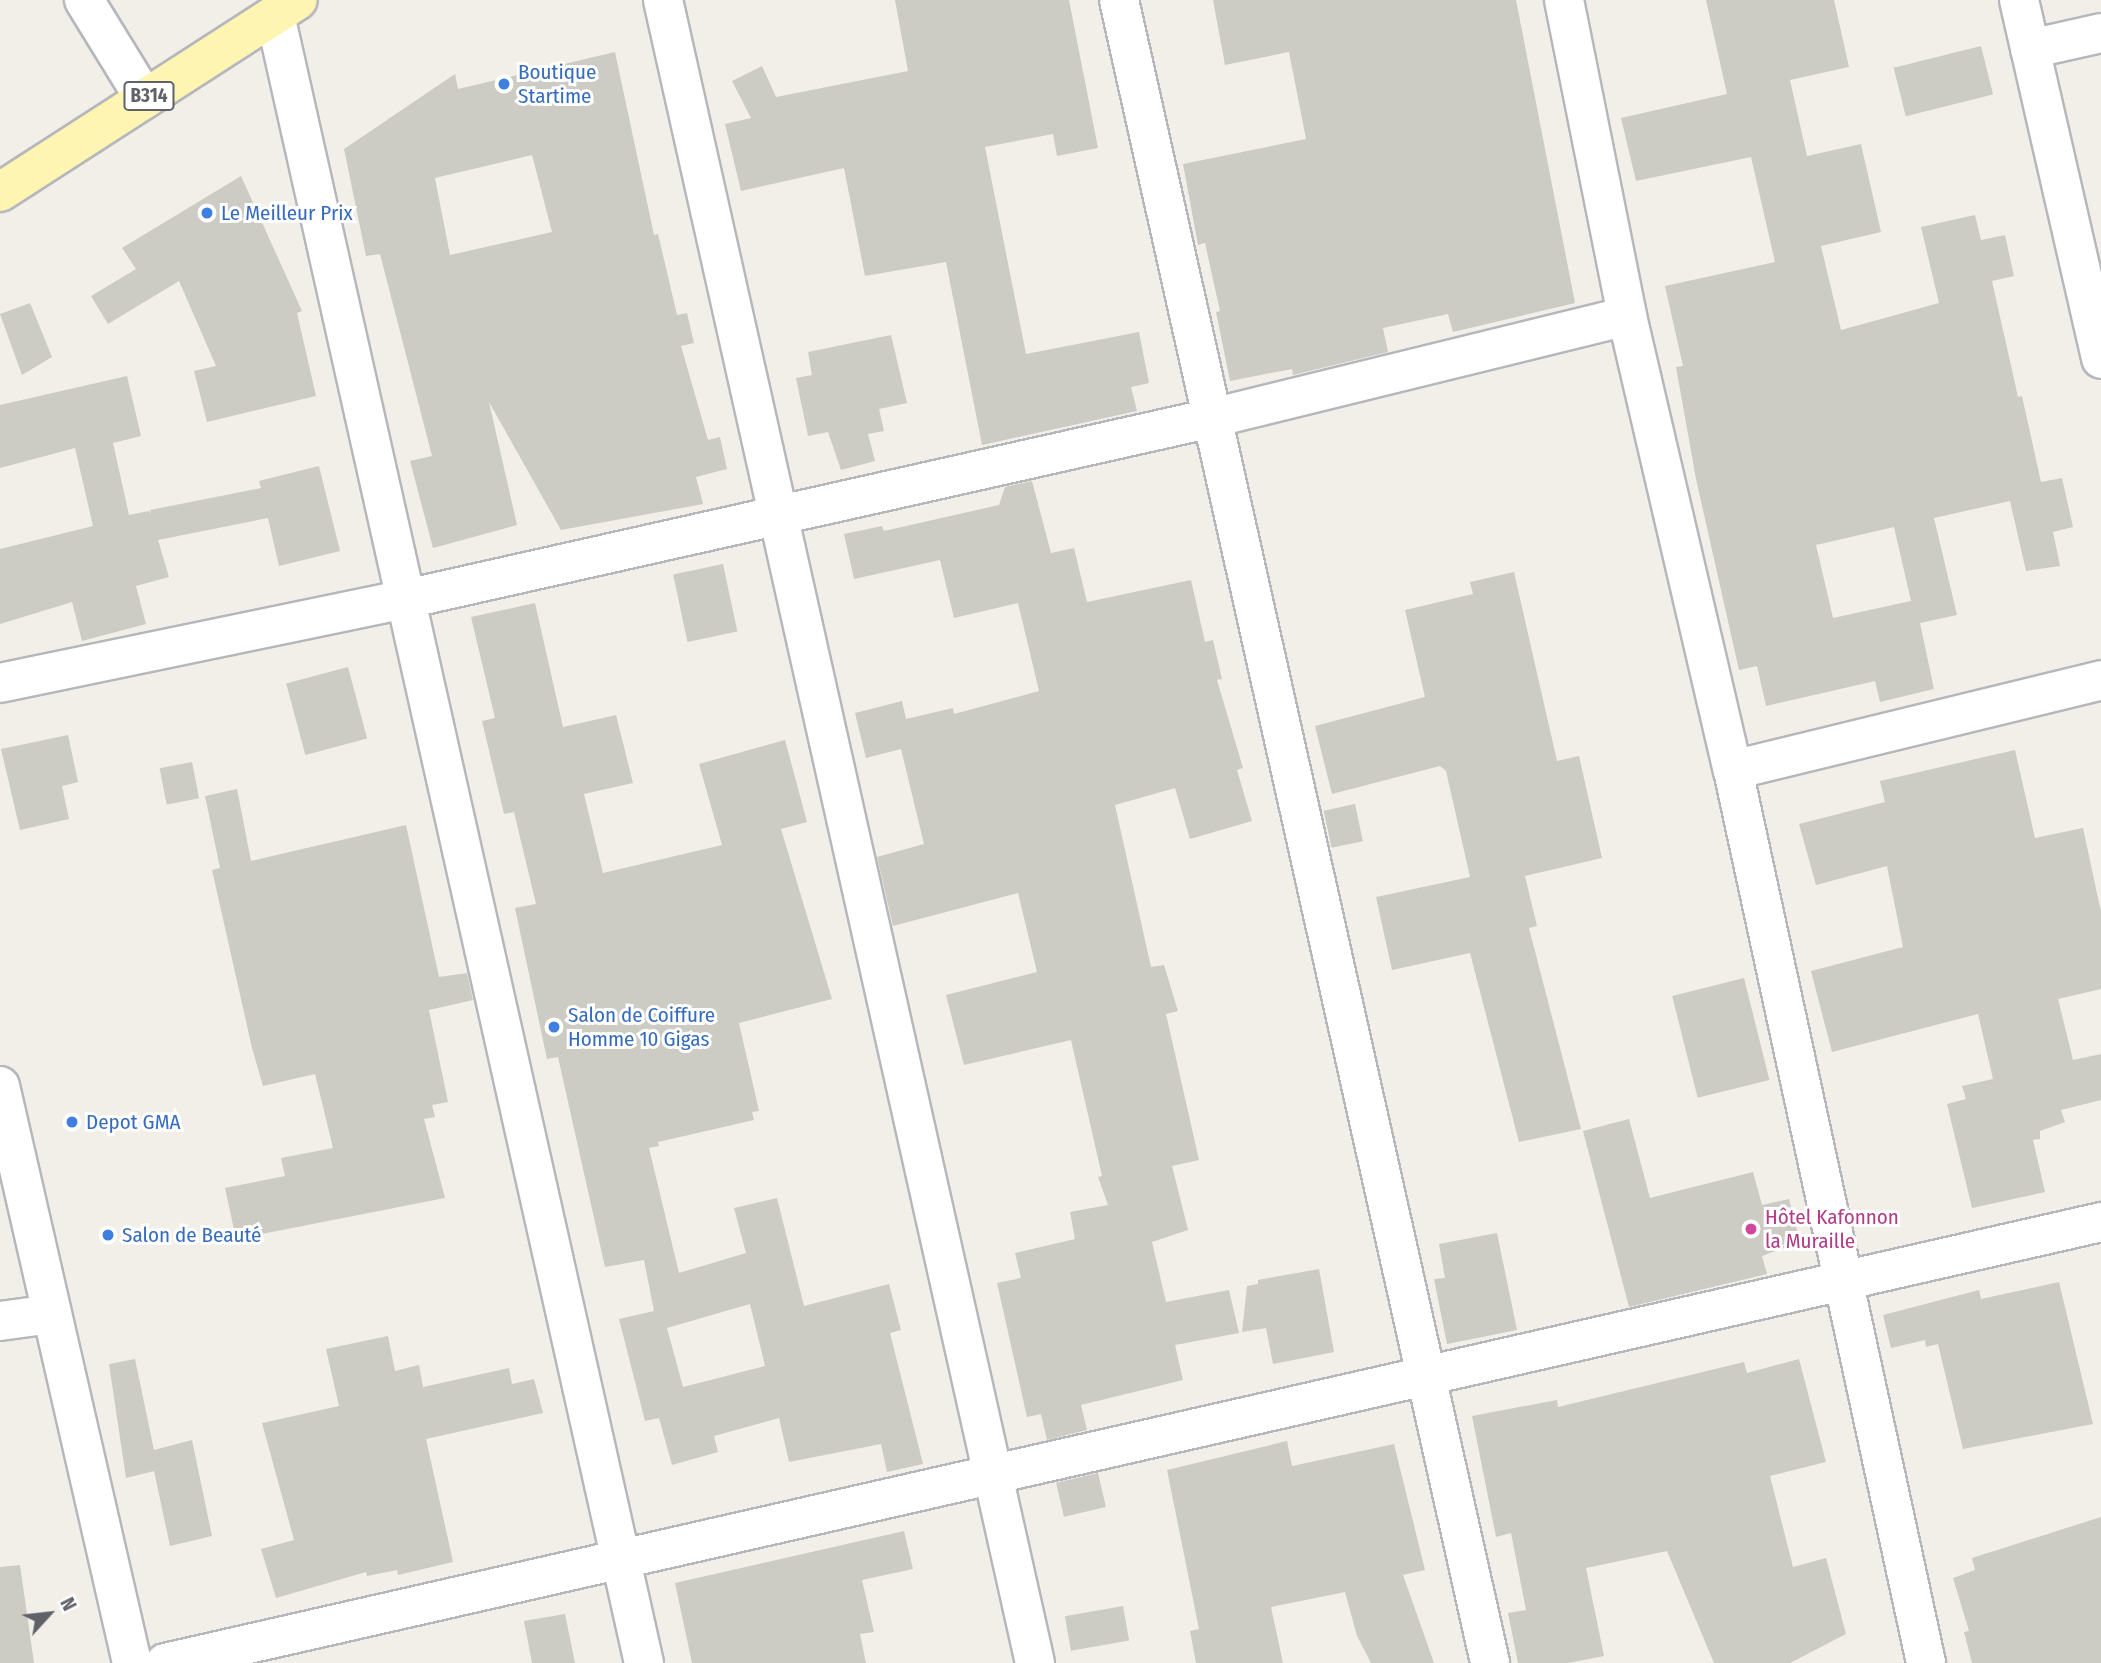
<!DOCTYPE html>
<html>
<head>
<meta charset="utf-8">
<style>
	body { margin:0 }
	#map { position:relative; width:2101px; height:1663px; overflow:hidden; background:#f1efe8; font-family:"Fira Sans Condensed",sans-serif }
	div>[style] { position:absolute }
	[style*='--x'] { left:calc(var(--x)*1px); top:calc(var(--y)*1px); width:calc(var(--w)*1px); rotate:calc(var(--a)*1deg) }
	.building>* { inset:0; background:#cccbc4; transform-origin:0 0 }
	.roads { filter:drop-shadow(2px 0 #b5b7bc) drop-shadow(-2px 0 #b5b7bc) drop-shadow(0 2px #b5b7bc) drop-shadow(0 -2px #b5b7bc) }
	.minor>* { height:38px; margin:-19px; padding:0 19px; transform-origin:19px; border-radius:19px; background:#fff }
	.primary>* { height:38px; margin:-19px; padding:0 19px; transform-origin:19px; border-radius:19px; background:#fdf5b1 }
	.dots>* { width:19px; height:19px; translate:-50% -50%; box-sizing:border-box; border:4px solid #fff; border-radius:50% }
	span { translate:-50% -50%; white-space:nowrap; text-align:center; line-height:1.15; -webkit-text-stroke:6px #fff; paint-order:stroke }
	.shield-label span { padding:2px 5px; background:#fff; border:2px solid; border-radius:5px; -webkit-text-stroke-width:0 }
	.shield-label { font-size:19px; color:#5f6268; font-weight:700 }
	.shop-label { font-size:21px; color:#366cbe }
	.left { translate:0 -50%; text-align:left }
	.hotel-label { font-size:21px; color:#b23c85 }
	.north { position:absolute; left:14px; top:1579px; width:70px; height:70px; -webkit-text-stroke:5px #fff; paint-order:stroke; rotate:63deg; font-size:19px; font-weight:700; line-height:28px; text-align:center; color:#5f6268 }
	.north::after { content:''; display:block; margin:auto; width:24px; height:32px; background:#5f6268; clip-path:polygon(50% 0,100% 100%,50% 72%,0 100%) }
</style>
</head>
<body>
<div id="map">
	<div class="building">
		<i style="clip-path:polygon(895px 0,1069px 0,1098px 148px,1057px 156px,1053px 134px,985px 147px,1026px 354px,1139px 332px,1149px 383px,1131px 387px,1137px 411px,982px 445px,946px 262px,865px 276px,844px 168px,741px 191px,725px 124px,751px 118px,732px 81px,762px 66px,776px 97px,908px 71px)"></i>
		<i style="clip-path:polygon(1213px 0,1516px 0,1575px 303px,1453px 332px,1448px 314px,1383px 328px,1388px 352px,1293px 375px,1292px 369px,1230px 381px,1216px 312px,1220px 311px,1205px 243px,1198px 245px,1183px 164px,1306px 139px,1289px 52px,1225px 65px)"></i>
		<i style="clip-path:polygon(evenodd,1706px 0,1834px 0,1849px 67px,1790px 80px,1807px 156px,1861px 144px,1881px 232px,1821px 246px,1841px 330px,1939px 303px,1921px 227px,1975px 215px,1981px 240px,2005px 235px,2014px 276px,1992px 281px,2018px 397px,2022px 396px,2041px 482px,2062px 478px,2073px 527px,2053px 532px,2060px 566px,2026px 571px,2010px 501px,1934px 518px,1957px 615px,1920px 623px,1934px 689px,1880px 702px,1875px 681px,1766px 706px,1757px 666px,1739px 670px,1696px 479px,1676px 367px,1683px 366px,1665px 286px,1775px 262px,1751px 157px,1636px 181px,1621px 118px,1727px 94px,1706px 0,1894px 527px,1911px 601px,1833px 618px,1816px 545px,1894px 527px)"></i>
		<i style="left:1981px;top:46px;width:50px;height:90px;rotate:76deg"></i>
		<i style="clip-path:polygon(evenodd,615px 52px,654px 235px,658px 234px,677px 315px,687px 313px,694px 343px,681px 346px,708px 440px,720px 437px,727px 469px,696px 477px,703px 504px,561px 530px,489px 402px,517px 525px,433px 548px,410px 461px,432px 456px,380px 254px,366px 256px,344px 149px,455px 74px,458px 89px,615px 52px,532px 155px,552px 232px,450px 255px,435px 178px,532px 155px)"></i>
		<i style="clip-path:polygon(241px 176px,302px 311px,297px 313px,316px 396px,207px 422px,194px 371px,216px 366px,179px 281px,108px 324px,91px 296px,136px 269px,122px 248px)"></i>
		<i style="clip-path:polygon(30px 303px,52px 357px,22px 375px,0 314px)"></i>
		<i style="clip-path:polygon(891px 335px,907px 403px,879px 409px,884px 431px,868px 434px,875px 461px,841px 470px,828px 432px,808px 436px,796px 378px,812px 375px,808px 352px)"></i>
		<i style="clip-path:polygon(127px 376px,141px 436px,113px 443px,129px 515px,149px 511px,151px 515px,150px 510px,261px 488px,259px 481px,319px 466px,340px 551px,279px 566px,268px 518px,158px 540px,169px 577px,136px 586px,146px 624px,82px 641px,72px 602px,0 624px,0 549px,93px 526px,75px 448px,0 468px,0 405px)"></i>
		<i style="clip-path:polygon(1032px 481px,1051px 553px,1074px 548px,1087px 602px,1191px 580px,1205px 642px,1213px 640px,1222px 679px,1217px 680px,1243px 768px,1237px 770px,1252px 821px,1190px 839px,1175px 788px,1115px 805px,1151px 967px,1164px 965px,1178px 1011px,1166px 1014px,1199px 1160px,1172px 1166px,1188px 1230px,1152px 1242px,1166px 1302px,1229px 1290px,1239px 1333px,1175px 1345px,1183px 1380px,1081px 1405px,1087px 1430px,1047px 1440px,1041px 1414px,1027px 1417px,997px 1283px,1021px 1278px,1015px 1253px,1075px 1239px,1070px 1212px,1108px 1205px,1098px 1177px,1102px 1176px,1071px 1040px,964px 1065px,946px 995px,1037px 972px,1018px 893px,893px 926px,877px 857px,924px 844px,901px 749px,866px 758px,855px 713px,902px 701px,906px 719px,953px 708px,954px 714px,1039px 691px,1018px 603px,954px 618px,940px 560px,854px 579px,844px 534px,882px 526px,884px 531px,999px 505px,1005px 487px)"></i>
		<i style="left:723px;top:564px;width:69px;height:51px;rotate:78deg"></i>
		<i style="clip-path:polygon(1514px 572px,1557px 761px,1579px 756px,1602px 858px,1525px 876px,1537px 926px,1529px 928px,1581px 1129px,1519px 1142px,1470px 953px,1392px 970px,1376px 897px,1470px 877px,1446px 771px,1440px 766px,1332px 794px,1315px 726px,1425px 697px,1405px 610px,1473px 594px,1470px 582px)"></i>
		<i style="clip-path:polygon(evenodd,535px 603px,563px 727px,616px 715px,633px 783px,584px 794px,603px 873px,722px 845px,699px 764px,785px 740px,807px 822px,781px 829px,832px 999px,739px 1023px,759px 1111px,752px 1112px,754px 1120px,658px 1142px,659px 1146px,649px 1148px,679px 1273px,746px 1253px,734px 1208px,777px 1198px,804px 1306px,889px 1284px,901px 1330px,890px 1333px,923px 1464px,887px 1472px,881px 1444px,789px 1462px,779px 1418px,714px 1436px,718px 1452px,672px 1465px,659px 1418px,645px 1421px,619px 1319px,654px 1311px,644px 1260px,605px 1267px,558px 1057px,547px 1059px,515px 908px,536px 904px,514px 812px,504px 814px,482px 721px,495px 718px,471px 617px,535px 603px,750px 1304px,765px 1366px,683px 1387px,667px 1328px,750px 1304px)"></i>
		<i style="left:348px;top:667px;width:74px;height:64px;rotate:75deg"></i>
		<i style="clip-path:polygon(68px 735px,78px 782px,62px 786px,69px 819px,20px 830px,1px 749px)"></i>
		<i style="clip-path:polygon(2015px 750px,2035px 838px,2083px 828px,2101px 912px,2101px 989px,2058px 999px,2073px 1060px,2101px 1054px,2101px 1100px,2061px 1110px,2065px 1122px,2040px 1131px,2040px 1139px,2033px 1140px,2045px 1192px,1972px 1208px,1947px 1104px,1966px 1099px,1962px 1086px,1993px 1079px,1978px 1014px,1832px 1052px,1811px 971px,1903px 947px,1887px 866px,1816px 885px,1799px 824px,1885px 802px,1880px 781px)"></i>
		<i style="left:192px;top:762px;width:37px;height:33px;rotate:79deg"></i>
		<i style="clip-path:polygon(237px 789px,251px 861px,406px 825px,439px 977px,467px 973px,473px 1000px,429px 1010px,448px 1102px,432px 1105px,435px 1117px,424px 1119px,445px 1198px,236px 1239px,225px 1188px,285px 1176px,281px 1158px,333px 1148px,315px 1074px,263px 1086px,252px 1048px,212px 870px,220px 868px,205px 796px)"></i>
		<i style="left:1355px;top:804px;width:38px;height:32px;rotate:78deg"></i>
		<i style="left:1744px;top:978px;width:105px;height:74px;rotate:76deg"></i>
		<i style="clip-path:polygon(1629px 1119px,1650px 1198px,1753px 1172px,1762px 1205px,1789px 1199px,1800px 1242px,1762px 1256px,1767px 1274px,1629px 1307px,1583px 1131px)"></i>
		<i style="clip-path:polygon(1497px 1233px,1517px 1330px,1447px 1344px,1434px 1279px,1445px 1278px,1439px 1244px)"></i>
		<i style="clip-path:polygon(1319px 1269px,1334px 1352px,1273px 1364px,1266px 1328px,1242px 1332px,1247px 1286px,1258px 1284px,1258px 1280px)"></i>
		<i style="clip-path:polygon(2059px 1282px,2093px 1424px,1963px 1449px,1938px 1344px,1926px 1347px,1925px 1340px,1891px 1348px,1883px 1315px,1979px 1290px,1981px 1299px)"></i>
		<i style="clip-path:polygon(388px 1336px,395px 1371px,419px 1365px,423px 1387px,509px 1368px,512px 1384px,534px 1379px,543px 1413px,426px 1439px,453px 1562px,398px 1575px,397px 1570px,367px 1576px,366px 1572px,276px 1598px,261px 1549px,294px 1540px,262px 1423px,339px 1406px,326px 1349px)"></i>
		<i style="clip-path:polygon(135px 1359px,154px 1450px,192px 1440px,212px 1536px,170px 1546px,154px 1471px,126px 1478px,109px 1364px)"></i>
		<i style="clip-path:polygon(1799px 1359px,1826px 1462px,1770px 1476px,1793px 1567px,1826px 1558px,1846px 1634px,1790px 1663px,1714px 1663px,1667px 1551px,1586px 1568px,1604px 1656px,1568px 1663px,1518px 1663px,1508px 1613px,1526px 1610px,1511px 1533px,1496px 1537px,1472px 1416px,1557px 1400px,1558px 1407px,1744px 1362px,1747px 1373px)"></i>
		<i style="clip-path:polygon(1287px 1441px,1292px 1466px,1394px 1444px,1425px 1570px,1403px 1575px,1434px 1663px,1371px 1663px,1357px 1636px,1345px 1592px,1271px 1607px,1283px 1663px,1196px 1663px,1190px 1631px,1199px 1629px,1167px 1470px)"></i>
		<i style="left:1098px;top:1473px;width:35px;height:43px;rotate:77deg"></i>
		<i style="clip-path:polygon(2101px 1517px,2101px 1663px,1972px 1663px,1964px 1632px,1969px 1631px,1953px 1578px,1975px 1570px,1972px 1558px)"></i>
		<i style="clip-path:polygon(904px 1531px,913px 1569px,862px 1580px,874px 1632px,860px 1634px,866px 1663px,692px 1663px,675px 1583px)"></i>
		<i style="clip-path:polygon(20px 1565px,34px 1663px,0 1663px,0 1567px)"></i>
		<i style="left:1123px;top:1606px;width:35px;height:59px;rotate:80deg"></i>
		<i style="clip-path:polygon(565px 1614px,575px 1663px,532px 1663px,524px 1621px)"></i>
	</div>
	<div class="roads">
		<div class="minor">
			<i style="--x:84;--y:0;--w:116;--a:58.4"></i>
			<i style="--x:663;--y:0;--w:1704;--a:77.39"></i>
			<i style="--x:1119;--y:0;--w:1704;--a:77.42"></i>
			<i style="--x:1564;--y:0;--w:322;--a:78.7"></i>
			<i style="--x:1627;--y:316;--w:466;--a:76.9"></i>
			<i style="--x:1733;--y:770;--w:914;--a:77.8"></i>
			<i style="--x:2019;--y:0;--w:368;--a:77.1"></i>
			<i style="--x:275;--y:15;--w:1689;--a:77.38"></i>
			<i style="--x:2030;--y:49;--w:73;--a:-12.7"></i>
			<i style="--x:0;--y:683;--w:415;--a:-11.7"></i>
			<i style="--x:406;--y:599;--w:826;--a:-12.66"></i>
			<i style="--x:1212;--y:418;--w:427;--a:-13.8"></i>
			<i style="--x:1733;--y:770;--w:379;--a:-13.7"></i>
			<i style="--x:0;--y:1086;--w:592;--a:77.11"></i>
			<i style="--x:0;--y:1321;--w:52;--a:-7.7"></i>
			<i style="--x:165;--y:1663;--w:1986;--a:-12.83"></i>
		</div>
		<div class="primary">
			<i style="--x:0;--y:192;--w:354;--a:-32.8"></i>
		</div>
	</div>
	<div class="dots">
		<i style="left:504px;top:84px;background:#3f7fe0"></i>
		<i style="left:207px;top:213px;background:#3f7fe0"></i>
		<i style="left:554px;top:1027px;background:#3f7fe0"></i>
		<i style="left:72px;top:1122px;background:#3f7fe0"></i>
		<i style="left:1751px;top:1229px;background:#d1479c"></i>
		<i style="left:108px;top:1235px;background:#3f7fe0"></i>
	</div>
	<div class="shield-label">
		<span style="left:149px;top:96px">B314</span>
	</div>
	<div class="shop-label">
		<span class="left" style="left:518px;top:84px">Boutique<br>Startime</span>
		<span class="left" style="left:221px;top:213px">Le Meilleur Prix</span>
		<span class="left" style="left:568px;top:1027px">Salon de Coiffure<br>Homme 10 Gigas</span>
		<span class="left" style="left:86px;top:1122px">Depot GMA</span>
		<span class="left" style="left:122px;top:1235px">Salon de Beauté</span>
	</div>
	<div class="hotel-label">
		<span class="left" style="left:1765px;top:1229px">Hôtel Kafonnon<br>la Muraille</span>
	</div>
	<div class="north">N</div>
</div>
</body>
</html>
